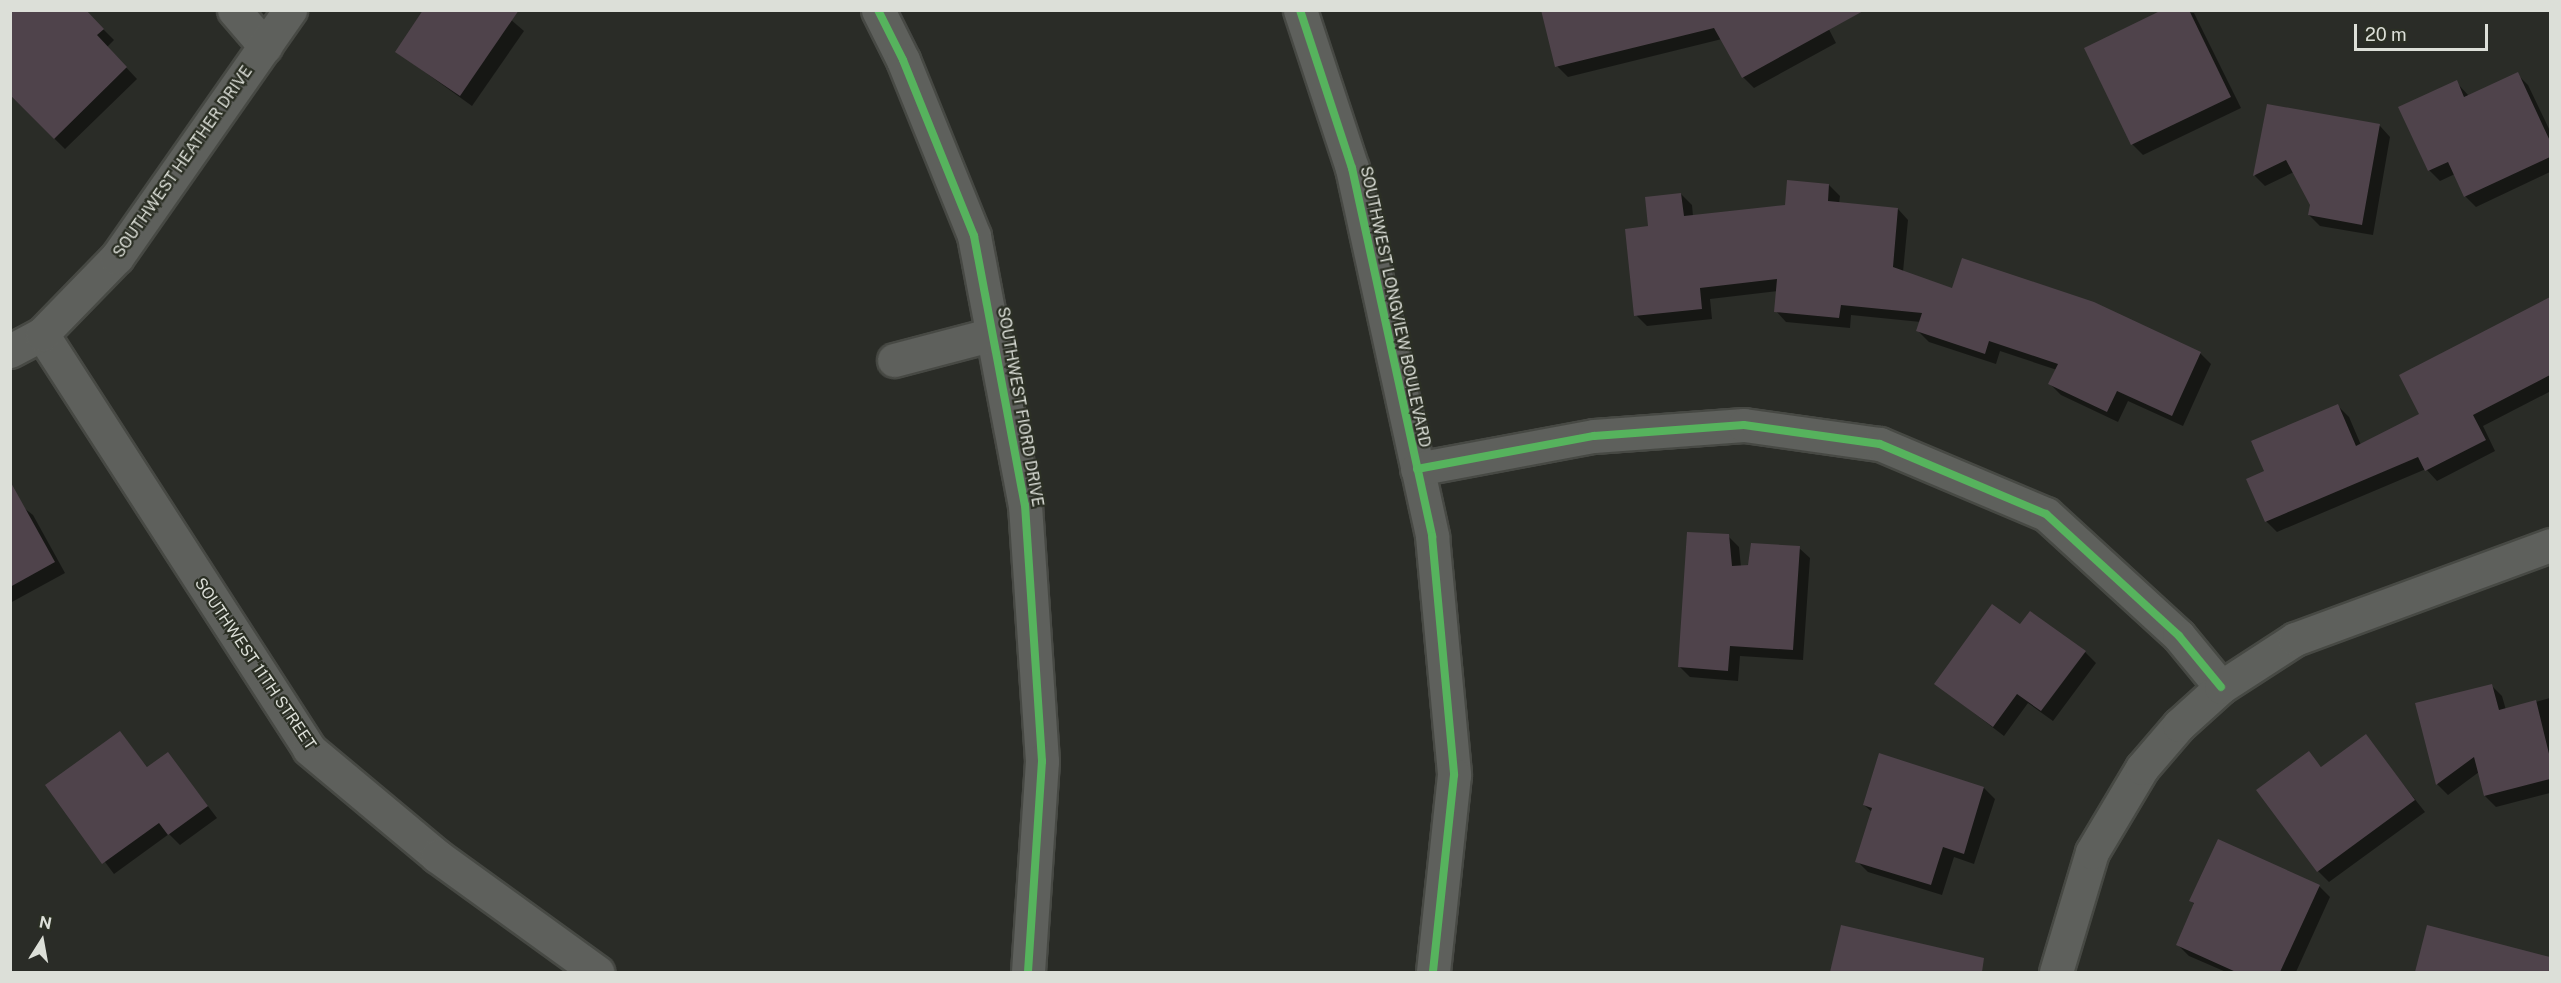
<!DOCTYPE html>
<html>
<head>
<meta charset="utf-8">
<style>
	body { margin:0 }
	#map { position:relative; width:2561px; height:983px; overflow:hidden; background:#2a2c27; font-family:"Public Sans",sans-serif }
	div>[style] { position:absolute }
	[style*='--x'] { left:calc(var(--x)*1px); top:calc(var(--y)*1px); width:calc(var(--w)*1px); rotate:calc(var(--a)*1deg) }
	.shadow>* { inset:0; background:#0007 }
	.building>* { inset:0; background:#4f434b }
	.roads { filter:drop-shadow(2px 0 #474944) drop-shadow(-2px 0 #474944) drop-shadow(0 2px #474944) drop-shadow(0 -2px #474944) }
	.minor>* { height:33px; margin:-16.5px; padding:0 16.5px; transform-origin:16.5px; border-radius:16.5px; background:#5e605c }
	.cycleway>* { height:8px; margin:-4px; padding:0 4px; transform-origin:4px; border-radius:4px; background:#56b35d }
	span { translate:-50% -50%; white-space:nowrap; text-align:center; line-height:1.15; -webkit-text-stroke:4.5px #2b2f24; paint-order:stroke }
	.street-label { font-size:16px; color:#dcdfd8 }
	.frame { position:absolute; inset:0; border:12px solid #dcdfd8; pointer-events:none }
	.north { position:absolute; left:12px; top:911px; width:60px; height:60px; -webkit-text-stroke:4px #2b2f24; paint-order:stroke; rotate:11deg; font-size:16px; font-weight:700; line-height:24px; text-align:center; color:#dcdfd8 }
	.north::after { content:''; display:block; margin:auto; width:21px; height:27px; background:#dcdfd8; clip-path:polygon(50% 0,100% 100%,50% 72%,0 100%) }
	.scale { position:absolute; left:2354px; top:24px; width:134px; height:27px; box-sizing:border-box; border:3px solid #dcdfd8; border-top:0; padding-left:8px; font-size:18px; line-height:21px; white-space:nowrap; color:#dcdfd8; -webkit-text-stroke:4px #2b2f24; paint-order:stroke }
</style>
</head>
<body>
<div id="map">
	<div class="shadow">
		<i style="clip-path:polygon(84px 10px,114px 40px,107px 47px,137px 79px,65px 149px,10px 95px)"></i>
		<i style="clip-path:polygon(1543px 10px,1819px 10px,1836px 43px,1754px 88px,1743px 77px,1722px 39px,1568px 77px,1557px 66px)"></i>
		<i style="clip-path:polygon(2166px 10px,2194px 13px,2241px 108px,2143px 155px,2132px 144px)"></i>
		<i style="clip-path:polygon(502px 12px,524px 31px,472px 106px,397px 52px)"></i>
		<i style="clip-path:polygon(2517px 74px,2528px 85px,2550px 131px,2550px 172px,2476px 207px,2465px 196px,2455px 174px,2440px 181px,2429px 170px,2456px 82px,2469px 96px)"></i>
		<i style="clip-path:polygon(2268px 105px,2380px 126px,2390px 137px,2373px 235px,2320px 226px,2309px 215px,2311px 205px,2294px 172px,2265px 186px,2255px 176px)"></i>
		<i style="clip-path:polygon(1829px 185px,1840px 196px,1839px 204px,1898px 209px,1908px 220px,1903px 272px,1953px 290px,2200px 353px,2211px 364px,2183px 426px,2128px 401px,2118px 422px,2061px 395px,2050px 384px,2057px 370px,2000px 351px,1996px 364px,1929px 342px,1918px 331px,1921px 322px,1851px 315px,1850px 328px,1786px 322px,1776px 311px,1778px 291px,1710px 299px,1712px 319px,1647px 326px,1636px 315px,1650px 228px,1681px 194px,1692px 205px,1693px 216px,1786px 206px)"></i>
		<i style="clip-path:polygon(2550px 297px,2550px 397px,2549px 392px,2483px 426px,2495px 451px,2437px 481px,2426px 469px,2277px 532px,2266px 521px,2266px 472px,2338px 406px,2349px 417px,2361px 445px,2421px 414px)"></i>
		<i style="clip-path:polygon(10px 497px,33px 515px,65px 573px,10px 603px)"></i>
		<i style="clip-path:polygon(1728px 536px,1739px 547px,1741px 567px,1799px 548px,1810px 558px,1803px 660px,1740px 656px,1738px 681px,1690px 677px,1679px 666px)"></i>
		<i style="clip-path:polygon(2020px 626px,2085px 652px,2096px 663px,2053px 721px,2028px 703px,2004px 736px,1936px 684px)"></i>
		<i style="clip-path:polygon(2491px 685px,2502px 696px,2506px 710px,2550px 698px,2550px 793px,2496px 807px,2485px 796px,2479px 772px,2448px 795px,2437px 784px,2417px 704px)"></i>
		<i style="clip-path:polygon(120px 733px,148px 768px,168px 754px,217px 818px,180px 845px,169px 834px,114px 874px,47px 785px)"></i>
		<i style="clip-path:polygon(2365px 736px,2425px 812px,2329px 882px,2318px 871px,2309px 753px,2322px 768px)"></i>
		<i style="clip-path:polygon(1984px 788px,1995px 799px,1974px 864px,1954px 857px,1942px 895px,1868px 872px,1857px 861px,1872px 812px,1864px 805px)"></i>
		<i style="clip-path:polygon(2319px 886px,2330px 897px,2296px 972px,2226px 972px,2189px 956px,2178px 945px,2195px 905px,2191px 901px)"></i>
		<i style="clip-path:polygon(2428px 926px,2546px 966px,2545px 972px,2416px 972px)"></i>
		<i style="clip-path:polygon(1842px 927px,1946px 959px,1943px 972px,1832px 972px)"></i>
	</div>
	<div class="building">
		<i style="clip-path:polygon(10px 10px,86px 10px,104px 29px,97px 35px,127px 67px,54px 139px,10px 95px)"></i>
		<i style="clip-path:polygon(423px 10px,519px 10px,460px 96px,395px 52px)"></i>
		<i style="clip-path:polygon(1541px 10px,1865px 10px,1742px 78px,1714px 28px,1555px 67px)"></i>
		<i style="clip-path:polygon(2162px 10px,2189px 10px,2231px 97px,2131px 145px,2084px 48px)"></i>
		<i style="clip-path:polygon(2518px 72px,2550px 141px,2550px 157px,2464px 197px,2448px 162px,2428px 171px,2398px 107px,2457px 80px,2464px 97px)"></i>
		<i style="clip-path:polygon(2267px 104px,2380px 124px,2362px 225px,2308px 215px,2310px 205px,2286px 160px,2253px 176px)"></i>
		<i style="clip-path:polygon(1787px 180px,1829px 184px,1828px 201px,1898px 208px,1893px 267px,1952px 288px,1962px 258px,2094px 302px,2201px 352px,2172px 416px,2117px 391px,2107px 412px,2048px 384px,2058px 364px,1989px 341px,1985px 354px,1916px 331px,1922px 313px,1841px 305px,1839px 318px,1774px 312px,1777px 279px,1700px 288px,1702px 309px,1634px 316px,1625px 229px,1648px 226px,1645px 197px,1681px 193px,1684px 216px,1785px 205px)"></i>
		<i style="clip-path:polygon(2550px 297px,2550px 375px,2473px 415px,2486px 440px,2425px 471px,2418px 457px,2265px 522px,2246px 479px,2264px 471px,2251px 441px,2338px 404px,2356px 446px,2419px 414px,2399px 375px)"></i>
		<i style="clip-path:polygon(10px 481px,55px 562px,10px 587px)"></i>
		<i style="clip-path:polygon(1687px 532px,1729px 534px,1732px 566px,1748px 565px,1751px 543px,1800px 546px,1793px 650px,1730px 646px,1728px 671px,1678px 667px)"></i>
		<i style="clip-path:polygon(1992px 604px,2020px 624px,2030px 611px,2086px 651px,2041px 711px,2017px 694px,1993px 727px,1934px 684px)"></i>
		<i style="clip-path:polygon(2492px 684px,2499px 710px,2536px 700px,2550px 758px,2550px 779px,2484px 796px,2474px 757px,2436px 785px,2415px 703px)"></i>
		<i style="clip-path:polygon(120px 731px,147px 767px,168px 752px,208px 806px,168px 835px,159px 823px,102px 864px,45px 785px)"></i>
		<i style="clip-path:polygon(2366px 734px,2415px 800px,2317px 872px,2256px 790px,2309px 751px,2321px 767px)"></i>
		<i style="clip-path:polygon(1879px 753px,1984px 787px,1964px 854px,1943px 847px,1931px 885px,1855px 862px,1872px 808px,1863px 805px)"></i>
		<i style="clip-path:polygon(2218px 839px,2320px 885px,2280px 972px,2236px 972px,2176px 945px,2194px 903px,2189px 901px)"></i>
		<i style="clip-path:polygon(1841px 925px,1984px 958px,1982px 972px,1830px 972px)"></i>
		<i style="clip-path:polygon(2427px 925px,2550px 957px,2550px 972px,2415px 972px)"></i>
	</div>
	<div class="roads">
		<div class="minor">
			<i style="--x:234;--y:10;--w:48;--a:49.3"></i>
			<i style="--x:878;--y:10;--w:56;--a:63.4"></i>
			<i style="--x:903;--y:60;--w:190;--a:68"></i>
			<i style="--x:974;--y:236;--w:274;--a:79.3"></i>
			<i style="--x:1025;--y:505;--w:257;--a:86.2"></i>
			<i style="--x:1042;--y:761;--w:211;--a:93.8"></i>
			<i style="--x:1300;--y:10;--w:166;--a:71.8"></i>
			<i style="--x:1352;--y:168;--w:377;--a:77.7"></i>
			<i style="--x:1432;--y:536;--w:240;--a:84.7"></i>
			<i style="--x:1454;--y:775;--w:198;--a:96.1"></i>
			<i style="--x:42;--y:334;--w:493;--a:57.2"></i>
			<i style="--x:309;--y:749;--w:167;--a:39.9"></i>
			<i style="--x:437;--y:856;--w:198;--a:35.9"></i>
			<i style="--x:10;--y:351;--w:36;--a:-28"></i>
			<i style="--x:42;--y:334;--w:107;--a:-45.8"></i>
			<i style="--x:117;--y:257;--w:302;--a:-55"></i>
			<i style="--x:894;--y:360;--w:102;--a:-14.7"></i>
			<i style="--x:1417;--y:469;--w:180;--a:-10.6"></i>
			<i style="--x:1594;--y:436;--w:150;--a:-4.2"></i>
			<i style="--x:1744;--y:425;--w:137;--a:8"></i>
			<i style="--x:1880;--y:444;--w:180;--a:22.9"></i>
			<i style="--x:2046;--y:514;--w:180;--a:42.5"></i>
			<i style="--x:2179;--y:636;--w:66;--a:50.5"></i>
			<i style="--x:2056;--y:972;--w:125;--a:-73.3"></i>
			<i style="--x:2092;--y:852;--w:98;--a:-59.2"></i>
			<i style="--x:2142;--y:768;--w:57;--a:-49.3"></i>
			<i style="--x:2179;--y:725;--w:57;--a:-42.1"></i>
			<i style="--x:2221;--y:687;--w:88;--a:-33"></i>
			<i style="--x:2295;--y:639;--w:272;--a:-20.2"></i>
		</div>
	</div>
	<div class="cycleway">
		<i style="--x:878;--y:10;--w:56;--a:63.4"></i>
		<i style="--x:903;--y:60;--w:190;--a:68"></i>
		<i style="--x:974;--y:236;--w:274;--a:79.3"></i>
		<i style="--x:1025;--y:505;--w:257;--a:86.2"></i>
		<i style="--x:1042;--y:761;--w:211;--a:93.8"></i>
		<i style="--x:1300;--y:10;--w:166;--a:71.8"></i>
		<i style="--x:1352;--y:168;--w:377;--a:77.7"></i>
		<i style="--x:1432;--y:536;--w:240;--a:84.7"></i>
		<i style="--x:1454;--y:775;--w:198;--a:96.1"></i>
		<i style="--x:1417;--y:469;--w:180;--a:-10.6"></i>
		<i style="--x:1594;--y:436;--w:150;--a:-4.2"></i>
		<i style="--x:1744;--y:425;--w:137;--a:8"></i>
		<i style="--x:1880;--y:444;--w:180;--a:22.9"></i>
		<i style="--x:2046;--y:514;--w:180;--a:42.5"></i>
		<i style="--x:2179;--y:636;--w:66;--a:50.5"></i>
	</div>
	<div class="street-label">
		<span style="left:183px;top:162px;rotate:-55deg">SOUTHWEST HEATHER DRIVE</span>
		<span style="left:1395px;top:307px;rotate:78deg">SOUTHWEST LONGVIEW BOULEVARD</span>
		<span style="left:1020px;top:407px;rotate:80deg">SOUTHWEST FIORD DRIVE</span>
		<span style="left:255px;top:664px;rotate:56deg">SOUTHWEST 11TH STREET</span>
	</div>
	<div class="frame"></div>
	<div class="north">N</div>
	<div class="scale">20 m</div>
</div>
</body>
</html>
